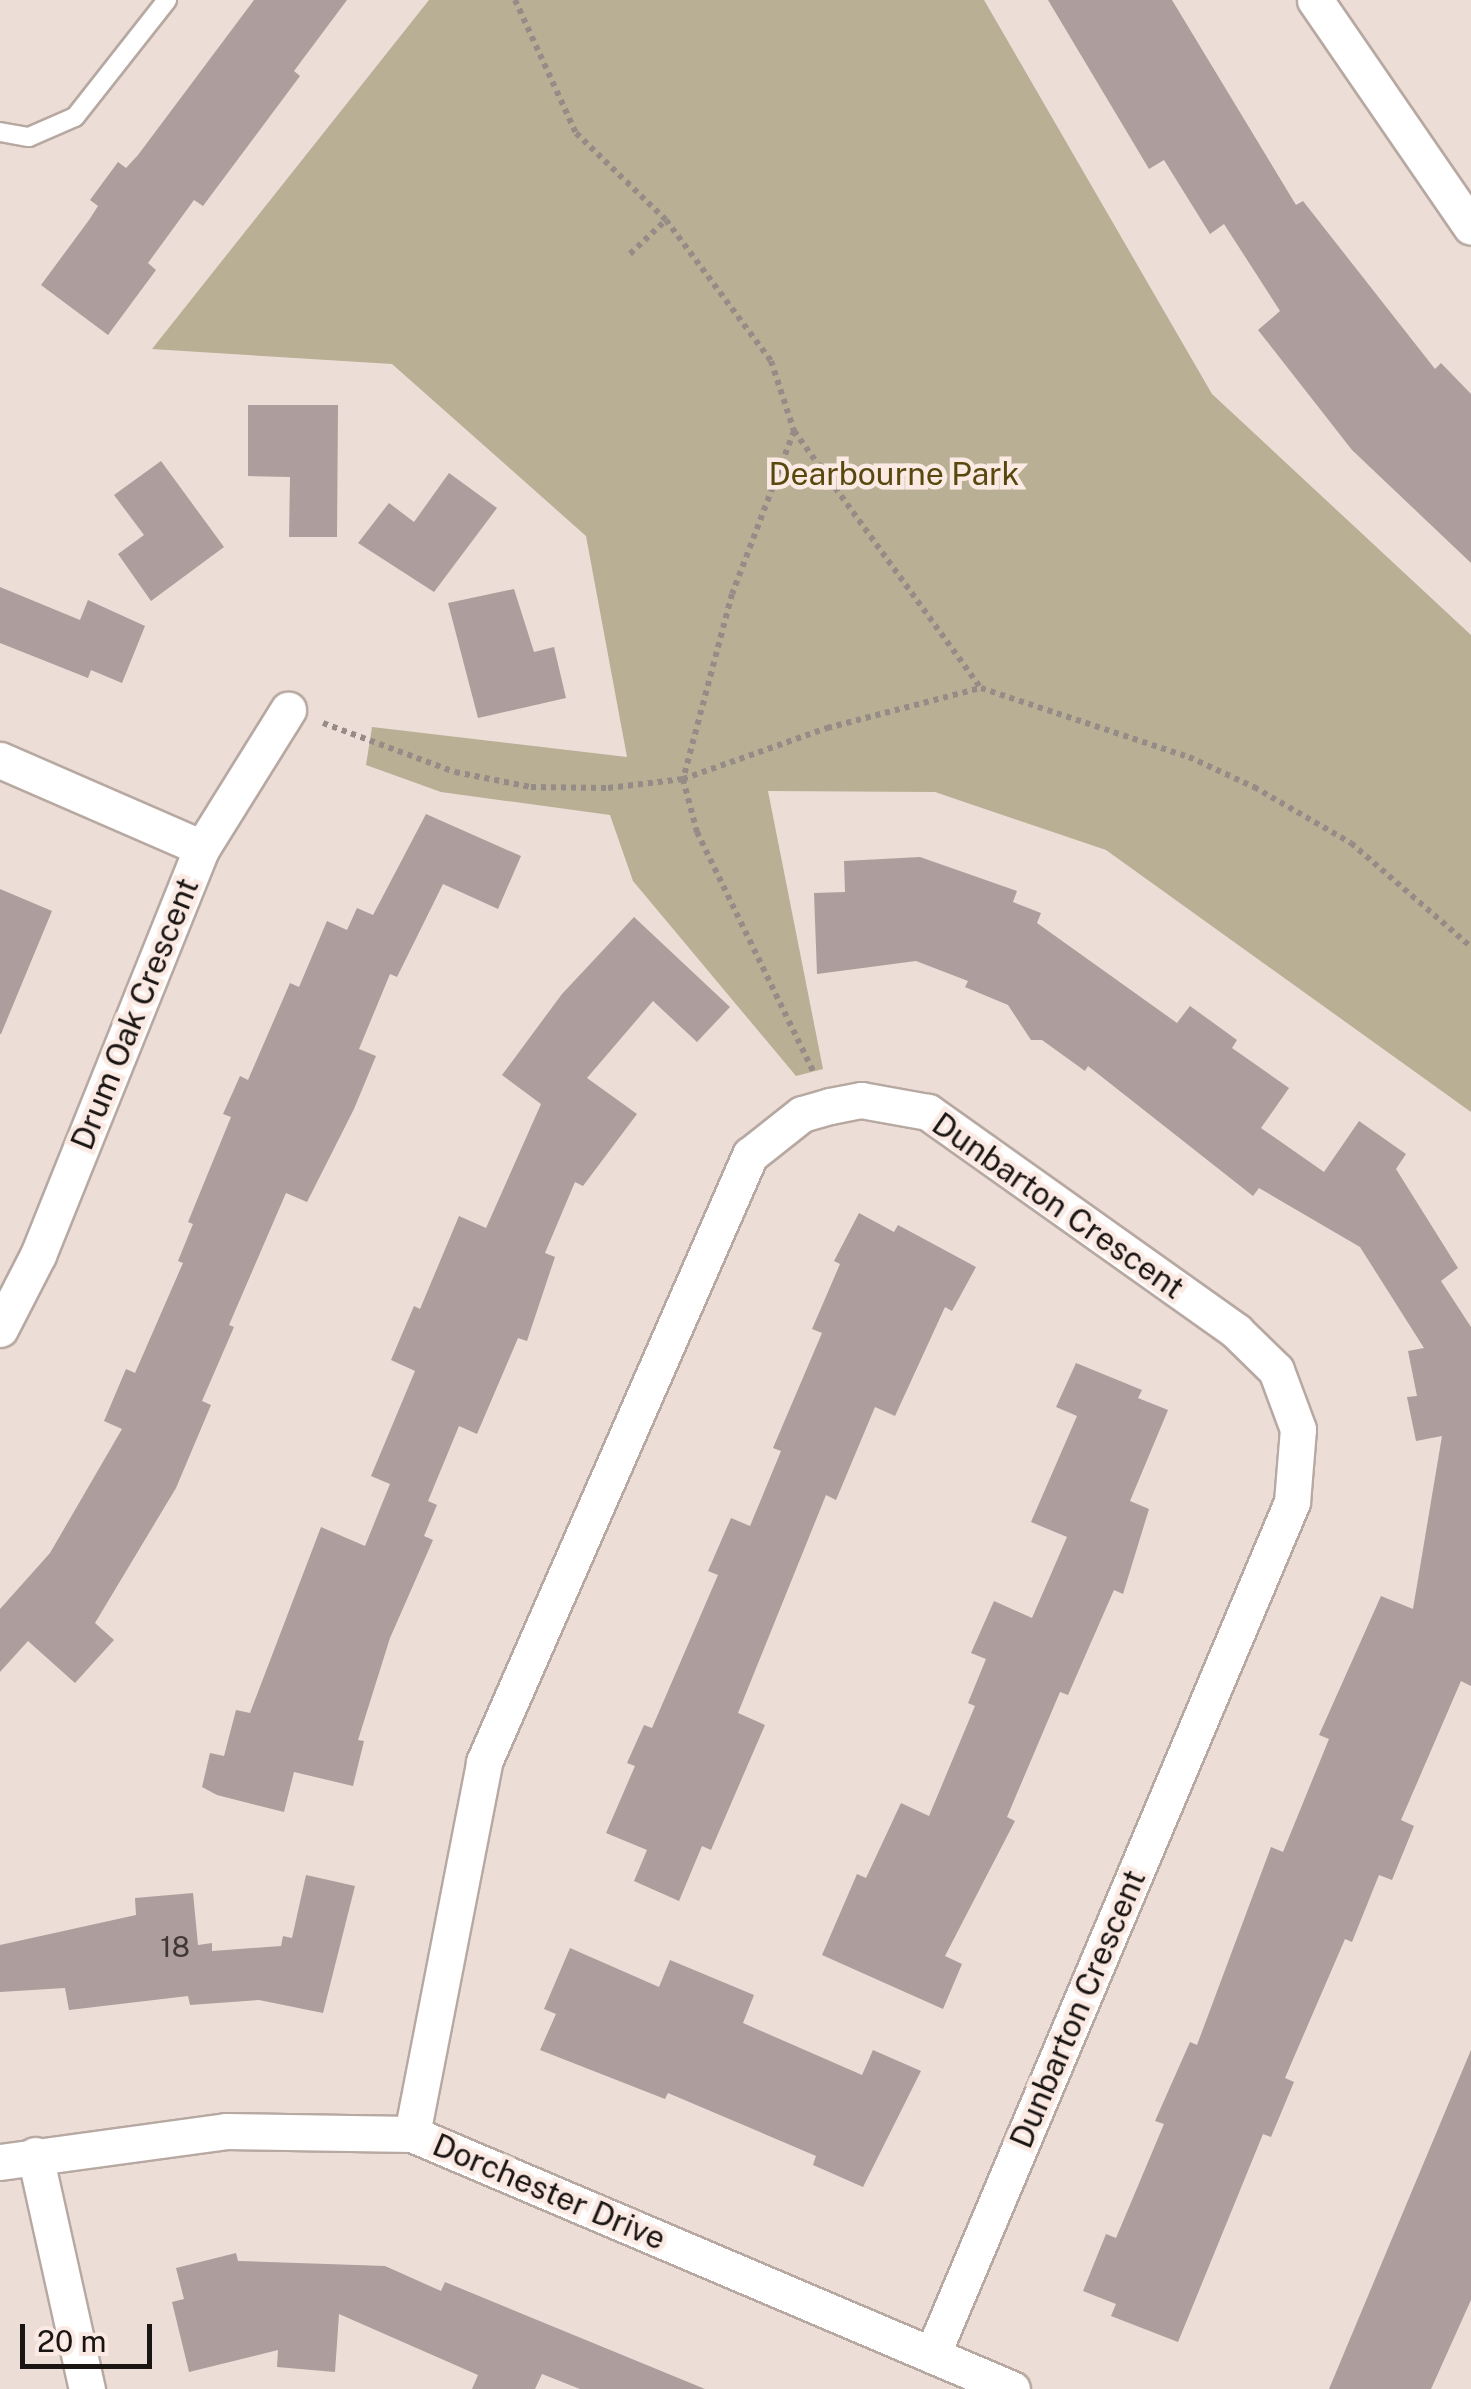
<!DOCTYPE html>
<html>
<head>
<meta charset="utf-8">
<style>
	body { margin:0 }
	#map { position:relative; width:1471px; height:2389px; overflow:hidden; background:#ecddd6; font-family:"Public Sans",sans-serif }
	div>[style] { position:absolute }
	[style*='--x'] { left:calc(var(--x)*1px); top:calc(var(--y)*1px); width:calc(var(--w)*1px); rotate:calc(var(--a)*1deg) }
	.green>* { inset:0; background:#b8af94 }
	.building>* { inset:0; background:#ad9d9c }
	.path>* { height:6px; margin-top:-3px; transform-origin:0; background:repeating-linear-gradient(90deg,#968b87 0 5px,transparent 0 10px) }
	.roads { filter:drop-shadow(2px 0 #b7a9a2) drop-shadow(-2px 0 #b7a9a2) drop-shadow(0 2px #b7a9a2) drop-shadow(0 -2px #b7a9a2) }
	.lane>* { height:18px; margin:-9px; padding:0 9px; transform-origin:9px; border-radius:9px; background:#fff }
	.street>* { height:35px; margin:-17.5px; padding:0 17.5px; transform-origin:17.5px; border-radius:17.5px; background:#fff }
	span { translate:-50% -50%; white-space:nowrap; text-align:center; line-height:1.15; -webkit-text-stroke:9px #faeae3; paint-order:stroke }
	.number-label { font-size:28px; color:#3f3735 }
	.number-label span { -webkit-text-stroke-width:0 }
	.park-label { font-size:32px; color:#58480e }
	.street-label { font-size:32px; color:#1a1513 }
	.scale { position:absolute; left:20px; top:2324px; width:132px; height:45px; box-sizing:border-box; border:5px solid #1a1513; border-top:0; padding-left:12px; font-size:30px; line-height:35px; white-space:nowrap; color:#1a1513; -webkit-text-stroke:8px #faeae3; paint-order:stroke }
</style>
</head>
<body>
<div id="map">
	<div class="green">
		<i style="clip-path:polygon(429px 0,984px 0,1212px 394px,1471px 635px,1471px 1112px,1106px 850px,935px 792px,768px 791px,823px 1069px,796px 1076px,633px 881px,610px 815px,441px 792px,366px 765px,372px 727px,627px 757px,586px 536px,392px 364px,152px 349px)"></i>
	</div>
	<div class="building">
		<i style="clip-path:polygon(254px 0,347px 0,294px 71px,300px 76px,203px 206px,194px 200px,148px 263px,156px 270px,108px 335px,41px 285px,89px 220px,98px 206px,90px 200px,118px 162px,126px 168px,138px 155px)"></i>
		<i style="clip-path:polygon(1048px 0,1172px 0,1296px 205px,1303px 201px,1435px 369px,1441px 363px,1471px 394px,1471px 563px,1352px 450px,1258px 330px,1280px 311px,1224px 224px,1210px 234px,1164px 160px,1149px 169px)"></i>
		<i style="clip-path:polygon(248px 405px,338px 405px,337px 537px,289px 537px,290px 477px,248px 476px)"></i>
		<i style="clip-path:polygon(161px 461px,224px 547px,151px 601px,118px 554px,144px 535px,114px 495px)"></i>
		<i style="clip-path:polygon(449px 473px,497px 508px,434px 592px,358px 543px,389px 503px,414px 522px)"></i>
		<i style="clip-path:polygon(0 587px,80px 620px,88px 600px,145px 626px,122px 683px,91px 670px,88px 678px,0 643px)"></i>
		<i style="clip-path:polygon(514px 589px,534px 652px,554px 647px,566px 698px,478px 718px,448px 603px)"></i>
		<i style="clip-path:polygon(426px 814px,521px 856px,498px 909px,443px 884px,397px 977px,390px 974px,359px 1049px,376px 1056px,354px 1109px,307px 1202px,286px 1193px,229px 1325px,234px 1327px,202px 1401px,211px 1405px,176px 1488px,95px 1623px,114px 1640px,75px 1683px,28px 1641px,0 1672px,0 1609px,50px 1553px,122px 1429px,104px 1421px,126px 1369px,135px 1373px,183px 1263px,178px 1261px,193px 1224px,188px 1222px,231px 1117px,223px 1114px,240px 1076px,248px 1080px,290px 983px,299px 987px,327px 921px,347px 930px,357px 908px,373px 915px)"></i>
		<i style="clip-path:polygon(920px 857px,1017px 891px,1013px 902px,1041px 913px,1037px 923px,1177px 1023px,1190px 1006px,1237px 1040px,1232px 1048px,1289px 1088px,1261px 1128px,1324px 1172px,1359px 1121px,1406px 1154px,1396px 1169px,1458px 1268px,1441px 1281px,1471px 1327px,1471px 1686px,1461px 1681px,1401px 1820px,1414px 1826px,1392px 1880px,1379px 1875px,1352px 1942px,1345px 1939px,1285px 2078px,1294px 2082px,1271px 2137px,1263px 2134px,1178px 2342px,1111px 2316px,1116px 2304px,1083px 2291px,1106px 2234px,1116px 2238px,1164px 2124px,1155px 2121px,1190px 2042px,1197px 2045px,1271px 1847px,1283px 1852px,1329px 1739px,1319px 1735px,1381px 1596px,1413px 1609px,1442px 1436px,1416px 1441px,1407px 1397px,1417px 1396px,1408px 1351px,1424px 1348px,1360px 1247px,1259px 1188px,1253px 1196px,1088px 1066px,1085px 1071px,1042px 1040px,1031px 1040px,1008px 1005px,965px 987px,968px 981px,916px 961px,817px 974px,814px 893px,845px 892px,844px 861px)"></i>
		<i style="clip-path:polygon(0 889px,52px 911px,1px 1034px,0 1034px)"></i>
		<i style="clip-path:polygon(634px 917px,730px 1007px,697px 1042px,653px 1001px,587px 1078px,637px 1114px,583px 1186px,575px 1182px,545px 1253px,555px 1257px,527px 1341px,518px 1338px,477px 1434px,459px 1426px,428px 1501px,437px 1505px,424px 1536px,433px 1540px,390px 1638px,358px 1740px,364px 1741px,353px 1786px,294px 1772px,284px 1812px,217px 1795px,202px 1787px,210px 1753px,224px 1756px,236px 1710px,250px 1713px,321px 1527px,365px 1546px,390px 1484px,371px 1476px,415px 1371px,391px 1360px,414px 1306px,420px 1309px,459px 1216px,486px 1228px,541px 1104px,502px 1075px,562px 994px)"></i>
		<i style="clip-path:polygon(859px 1213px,894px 1232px,898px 1225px,976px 1267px,952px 1311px,945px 1307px,895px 1416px,875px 1407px,836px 1500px,826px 1495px,738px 1713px,765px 1725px,711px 1850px,702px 1846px,679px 1901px,634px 1881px,647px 1850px,606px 1833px,635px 1766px,627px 1763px,644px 1725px,652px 1728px,718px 1575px,708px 1571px,731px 1518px,750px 1526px,781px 1451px,773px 1448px,822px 1333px,812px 1329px,840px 1264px,834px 1261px)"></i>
		<i style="clip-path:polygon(1076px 1363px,1142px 1390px,1138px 1398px,1168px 1410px,1130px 1501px,1149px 1509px,1123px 1594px,1114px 1590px,1068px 1695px,1060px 1692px,1007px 1817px,1015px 1821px,945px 1956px,962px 1964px,943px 2009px,822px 1955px,857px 1874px,866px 1878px,901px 1803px,929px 1816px,975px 1706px,968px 1703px,986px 1659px,971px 1653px,994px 1601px,1032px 1618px,1067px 1537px,1031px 1522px,1077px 1416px,1056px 1407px)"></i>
		<i style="clip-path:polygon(306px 1875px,355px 1886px,323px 2013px,259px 2000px,190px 2005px,188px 1996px,69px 2010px,65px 1988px,0 1992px,0 1945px,136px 1915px,135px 1898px,193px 1893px,198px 1945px,212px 1943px,212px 1951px,281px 1946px,283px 1936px,292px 1938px)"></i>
		<i style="clip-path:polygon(570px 1948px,659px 1987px,670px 1960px,754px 1995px,743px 2023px,862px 2075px,873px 2050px,921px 2071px,863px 2187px,813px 2165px,816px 2156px,668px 2093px,665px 2099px,540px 2050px,556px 2014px,544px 2009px)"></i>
		<i style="clip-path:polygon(1471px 2050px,1471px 2300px,1431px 2389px,1329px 2389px)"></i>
		<i style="clip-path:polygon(236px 2253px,238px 2261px,385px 2266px,441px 2291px,445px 2282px,705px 2389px,580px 2389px,542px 2374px,535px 2389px,472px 2389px,478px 2375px,339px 2314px,335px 2372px,277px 2367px,278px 2350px,189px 2372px,172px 2302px,184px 2299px,176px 2268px)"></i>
	</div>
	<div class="path">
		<i style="--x:515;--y:0;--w:146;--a:65.4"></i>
		<i style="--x:576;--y:133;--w:125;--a:44"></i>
		<i style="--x:666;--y:220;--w:176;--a:53.3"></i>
		<i style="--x:771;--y:361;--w:74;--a:71.8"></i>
		<i style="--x:794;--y:431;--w:318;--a:54"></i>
		<i style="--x:981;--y:688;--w:219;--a:18.4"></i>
		<i style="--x:1189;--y:757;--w:72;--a:24.8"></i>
		<i style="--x:1254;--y:787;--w:112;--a:30"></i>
		<i style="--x:1351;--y:843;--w:159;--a:40.9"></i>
		<i style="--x:630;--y:254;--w:50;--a:-43.4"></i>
		<i style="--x:794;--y:431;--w:174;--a:110.8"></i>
		<i style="--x:732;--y:594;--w:191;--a:104.8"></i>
		<i style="--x:683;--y:779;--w:55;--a:75.2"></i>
		<i style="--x:697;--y:832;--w:268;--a:64.1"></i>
		<i style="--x:323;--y:723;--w:141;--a:20.4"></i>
		<i style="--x:455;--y:772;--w:77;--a:11.2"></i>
		<i style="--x:531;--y:787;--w:77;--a:0.7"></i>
		<i style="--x:608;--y:788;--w:76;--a:-6.8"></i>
		<i style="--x:683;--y:779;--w:153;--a:-19.5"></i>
		<i style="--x:827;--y:728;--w:159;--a:-14.6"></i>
	</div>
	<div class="roads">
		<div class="lane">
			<i style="--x:0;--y:132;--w:29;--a:10"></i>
			<i style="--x:29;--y:137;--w:50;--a:-23.5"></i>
			<i style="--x:75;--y:117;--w:149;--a:-51.8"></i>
		</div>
		<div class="street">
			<i style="--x:1315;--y:0;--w:275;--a:55.5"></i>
			<i style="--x:0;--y:760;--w:220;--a:23.5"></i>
			<i style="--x:0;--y:1329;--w:83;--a:-62.8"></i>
			<i style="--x:38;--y:1255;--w:439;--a:-68.1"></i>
			<i style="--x:202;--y:848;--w:163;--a:-58.1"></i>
			<i style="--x:412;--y:2134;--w:379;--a:-79"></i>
			<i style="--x:484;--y:1762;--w:663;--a:-66.34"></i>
			<i style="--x:750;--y:1155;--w:66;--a:-38.3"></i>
			<i style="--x:802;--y:1114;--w:29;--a:-16"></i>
			<i style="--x:830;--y:1106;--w:32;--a:-11"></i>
			<i style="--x:861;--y:1100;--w:68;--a:10.2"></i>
			<i style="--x:928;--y:1112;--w:378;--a:35.4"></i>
			<i style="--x:1236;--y:1331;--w:56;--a:44.3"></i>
			<i style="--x:1276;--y:1370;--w:63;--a:69.6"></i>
			<i style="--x:1298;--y:1429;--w:73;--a:94.7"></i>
			<i style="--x:1292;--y:1502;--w:926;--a:112.88"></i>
			<i style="--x:35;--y:2155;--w:240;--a:77.5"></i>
			<i style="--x:0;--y:2162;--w:228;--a:-7.8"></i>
			<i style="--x:226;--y:2131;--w:186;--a:0.9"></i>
			<i style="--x:412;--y:2134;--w:652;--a:23.03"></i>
		</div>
	</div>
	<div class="number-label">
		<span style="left:175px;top:1947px">18</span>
	</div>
	<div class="park-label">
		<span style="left:894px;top:474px">Dearbourne Park</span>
	</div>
	<div class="street-label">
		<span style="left:135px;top:1014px;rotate:-68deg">Drum Oak Crescent</span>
		<span style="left:1058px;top:1206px;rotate:35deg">Dunbarton Crescent</span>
		<span style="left:1078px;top:2009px;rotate:-67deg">Dunbarton Crescent</span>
		<span style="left:549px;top:2192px;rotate:23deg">Dorchester Drive</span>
	</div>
	<div class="scale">20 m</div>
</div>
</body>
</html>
